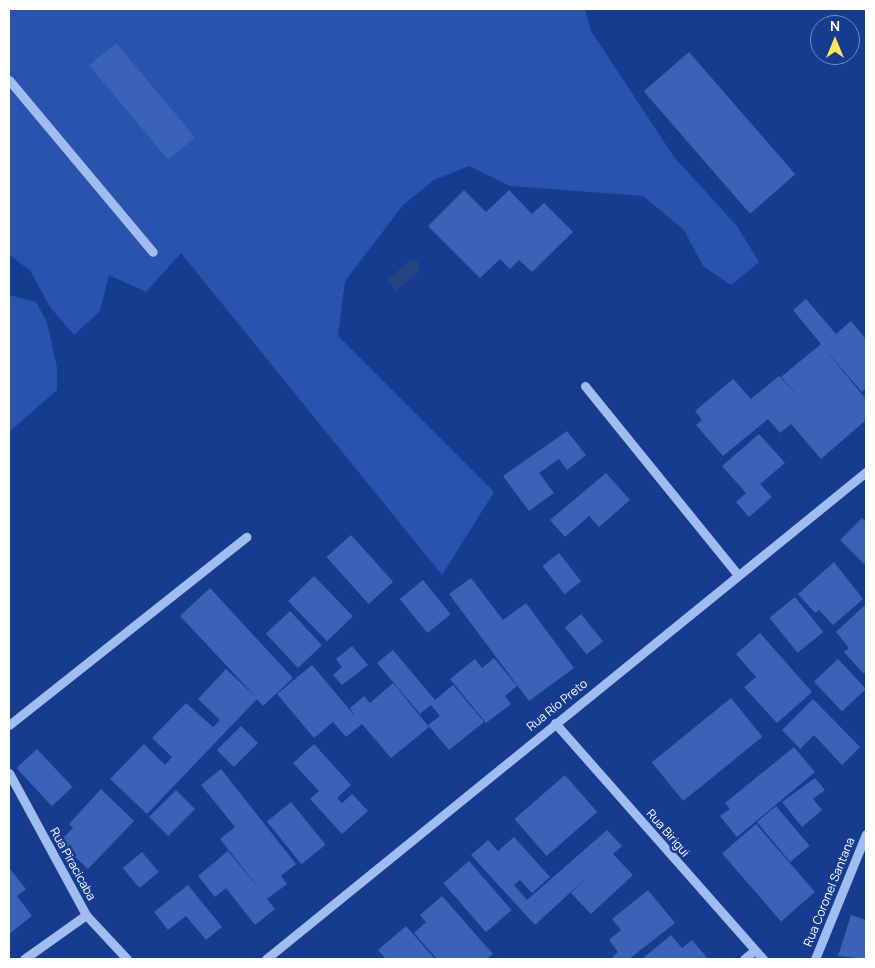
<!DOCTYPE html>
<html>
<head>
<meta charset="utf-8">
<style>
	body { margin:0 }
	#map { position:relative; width:875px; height:968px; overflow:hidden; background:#163c8f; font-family:Manrope,sans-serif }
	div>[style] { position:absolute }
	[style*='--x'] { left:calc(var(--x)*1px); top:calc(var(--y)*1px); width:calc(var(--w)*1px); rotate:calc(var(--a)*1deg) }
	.green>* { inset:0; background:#2854ae }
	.water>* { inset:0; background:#274482 }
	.building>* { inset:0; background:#3a62b6; transform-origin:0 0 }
	.minor>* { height:9px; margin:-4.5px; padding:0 4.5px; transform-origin:4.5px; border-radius:4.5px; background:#a1bcf0 }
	span { translate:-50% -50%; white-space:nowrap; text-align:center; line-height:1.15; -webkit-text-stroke:5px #163c8f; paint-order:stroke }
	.street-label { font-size:12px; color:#fff }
	.frame { position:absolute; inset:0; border:10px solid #fff; pointer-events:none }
	.north { position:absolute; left:810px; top:15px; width:50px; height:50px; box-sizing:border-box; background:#163c8f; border:1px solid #738abc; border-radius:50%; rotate:0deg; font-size:14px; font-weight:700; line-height:20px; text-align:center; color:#fff }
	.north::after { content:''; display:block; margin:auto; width:18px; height:22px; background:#ffe460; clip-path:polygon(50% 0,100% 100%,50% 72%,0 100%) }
</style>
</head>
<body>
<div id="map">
	<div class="green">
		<i style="clip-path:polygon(9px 9px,585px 9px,591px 31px,674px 157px,737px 226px,759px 262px,731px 285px,703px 266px,684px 230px,643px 196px,510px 186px,469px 166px,434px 180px,403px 205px,345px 281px,338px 336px,494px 492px,442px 575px,181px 253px,146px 292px,109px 275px,100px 311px,74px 335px,50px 307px,30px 270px,9px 255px)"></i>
		<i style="clip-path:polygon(9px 295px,36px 302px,47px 322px,57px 368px,57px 390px,9px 432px)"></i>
	</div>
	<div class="water">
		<i style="clip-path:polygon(414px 260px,418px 262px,419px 271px,396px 291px,387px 280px,409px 261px)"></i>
	</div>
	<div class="building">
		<i style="left:116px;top:43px;width:123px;height:35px;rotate:50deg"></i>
		<i style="left:689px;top:52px;width:162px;height:60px;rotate:49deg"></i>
		<i style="clip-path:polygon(464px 190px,486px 212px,509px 190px,532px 214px,544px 203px,573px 232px,532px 272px,519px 260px,510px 269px,500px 259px,480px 278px,428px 226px)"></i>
		<i style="clip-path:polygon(806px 299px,836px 334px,851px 321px,866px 339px,866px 388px,862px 392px,822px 346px,866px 399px,866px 420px,821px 459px,791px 424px,780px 433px,768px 419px,723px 456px,696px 425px,702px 420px,695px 411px,733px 379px,751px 399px,779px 376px,803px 402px,781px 377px,821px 344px,793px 310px)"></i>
		<i style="clip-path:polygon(567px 431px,586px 455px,567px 470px,559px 459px,539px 473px,554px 493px,529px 511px,503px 476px)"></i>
		<i style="clip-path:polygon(759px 434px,785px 463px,760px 484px,772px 497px,749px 517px,736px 502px,746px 493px,722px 466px)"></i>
		<i style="clip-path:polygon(606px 473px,630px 500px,599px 527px,589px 516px,565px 537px,550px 520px)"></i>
		<i style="clip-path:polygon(862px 518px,866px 522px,866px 566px,840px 540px)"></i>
		<i style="left:351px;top:535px;width:63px;height:33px;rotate:48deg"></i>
		<i style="left:559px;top:553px;width:36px;height:21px;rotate:52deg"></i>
		<i style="clip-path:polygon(834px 562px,863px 599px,833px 625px,819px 610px,815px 613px,798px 594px)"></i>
		<i style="left:314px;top:576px;width:56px;height:36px;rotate:46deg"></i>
		<i style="clip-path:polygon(471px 578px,503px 620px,526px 603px,574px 668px,529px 701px,449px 594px)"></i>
		<i style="left:423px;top:580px;width:44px;height:30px;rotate:51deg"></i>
		<i style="clip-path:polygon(210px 588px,293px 678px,263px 706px,257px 699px,147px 814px,110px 779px,144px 744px,165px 765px,172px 757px,152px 738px,186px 703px,213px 727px,220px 720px,198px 699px,226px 669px,256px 697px,180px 616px)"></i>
		<i style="left:795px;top:597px;width:45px;height:33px;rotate:51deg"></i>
		<i style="clip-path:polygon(866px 604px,866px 672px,864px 674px,844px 652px,849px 648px,836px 632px)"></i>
		<i style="left:290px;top:611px;width:47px;height:33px;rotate:47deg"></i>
		<i style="left:581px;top:614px;width:35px;height:21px;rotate:51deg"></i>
		<i style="clip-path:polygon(760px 633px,812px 692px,777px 723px,744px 687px,756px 677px,736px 654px)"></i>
		<i style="clip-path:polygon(352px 646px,368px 665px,342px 685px,333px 675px,342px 667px,336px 659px)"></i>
		<i style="clip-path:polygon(393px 650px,435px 700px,453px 685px,484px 722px,449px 750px,428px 725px,440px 716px,431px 705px,420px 714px,377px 663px)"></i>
		<i style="clip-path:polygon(494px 658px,517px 686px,505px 696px,511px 704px,486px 723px,450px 679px,475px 659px,482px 668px)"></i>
		<i style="left:838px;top:659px;width:41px;height:33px;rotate:47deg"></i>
		<i style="clip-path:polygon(312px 665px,355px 716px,350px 708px,364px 696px,370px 703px,393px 683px,429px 727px,391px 758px,362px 724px,346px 737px,333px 722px,314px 738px,277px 694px)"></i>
		<i style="left:731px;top:698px;width:50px;height:102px;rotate:51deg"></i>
		<i style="clip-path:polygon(813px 699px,860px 747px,842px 765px,814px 735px,800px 749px,782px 730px)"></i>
		<i style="left:241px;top:726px;width:24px;height:34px;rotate:45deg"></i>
		<i style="clip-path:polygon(314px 744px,351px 785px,337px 798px,342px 803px,352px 794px,368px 811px,342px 834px,310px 799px,319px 791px,293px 763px)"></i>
		<i style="clip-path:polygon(794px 747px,815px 772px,737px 837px,720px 816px,730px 809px,725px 803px)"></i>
		<i style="left:37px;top:749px;width:52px;height:28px;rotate:47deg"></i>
		<i style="clip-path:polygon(221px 769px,296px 864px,281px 876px,287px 884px,267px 899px,275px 909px,255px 925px,226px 888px,215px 897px,198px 876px,228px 851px,264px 895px,220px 839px,235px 827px,201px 785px)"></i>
		<i style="left:565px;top:775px;width:49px;height:67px;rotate:49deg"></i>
		<i style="clip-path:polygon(815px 778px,825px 790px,813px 799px,822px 810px,802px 827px,782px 802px)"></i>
		<i style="clip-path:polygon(101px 789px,134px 821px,88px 869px,59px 842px,73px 828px,69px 824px)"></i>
		<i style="left:176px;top:790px;width:27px;height:38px;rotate:45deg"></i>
		<i style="left:291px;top:802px;width:55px;height:31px;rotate:51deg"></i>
		<i style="left:776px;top:806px;width:52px;height:25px;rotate:50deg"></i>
		<i style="left:756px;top:824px;width:90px;height:45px;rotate:49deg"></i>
		<i style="clip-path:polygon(607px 830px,622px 846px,613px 854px,633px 875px,591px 914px,571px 893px,587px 877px,535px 925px,471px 855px,488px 840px,498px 851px,514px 837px,550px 877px,532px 893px,520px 880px,514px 885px,527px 900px)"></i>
		<i style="left:142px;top:852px;width:26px;height:25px;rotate:50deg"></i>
		<i style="left:469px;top:861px;width:65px;height:34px;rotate:49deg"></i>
		<i style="clip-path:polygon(9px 868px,26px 889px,17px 896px,32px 916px,9px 934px)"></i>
		<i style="clip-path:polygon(188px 885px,222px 927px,206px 940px,186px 916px,168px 930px,154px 912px)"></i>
		<i style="clip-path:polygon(648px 890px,675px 923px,629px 959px,614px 959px,612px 957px,618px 952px,609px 940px,621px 930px,612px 919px)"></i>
		<i style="clip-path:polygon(442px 896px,493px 954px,487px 959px,437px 959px,414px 933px,426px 922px,420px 915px)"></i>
		<i style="clip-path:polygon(851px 915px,866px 920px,866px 959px,838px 956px)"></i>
		<i style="clip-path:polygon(406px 926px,435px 959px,386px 959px,378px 950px)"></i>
		<i style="clip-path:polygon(671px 935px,682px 948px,692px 940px,708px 959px,642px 959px)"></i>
	</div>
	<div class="minor">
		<i style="--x:9;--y:80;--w:224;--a:50.1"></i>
		<i style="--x:585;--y:386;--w:243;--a:51"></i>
		<i style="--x:555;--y:723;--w:315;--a:48.6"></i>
		<i style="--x:9;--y:725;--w:303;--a:-38.4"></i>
		<i style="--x:9;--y:773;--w:162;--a:61.5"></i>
		<i style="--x:86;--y:915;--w:60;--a:47"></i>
		<i style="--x:24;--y:959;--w:76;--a:-35.4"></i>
		<i style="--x:266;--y:959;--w:773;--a:-39.07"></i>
		<i style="--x:744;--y:959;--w:13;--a:-39"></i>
		<i style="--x:815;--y:959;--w:135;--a:-67.8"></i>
	</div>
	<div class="street-label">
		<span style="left:557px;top:705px;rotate:-39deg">Rua Río Preto</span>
		<span style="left:668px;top:833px;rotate:49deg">Rua Birigui</span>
		<span style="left:73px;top:864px;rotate:61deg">Rua Piracicaba</span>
		<span style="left:829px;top:892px;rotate:-68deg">Rua Coronel Santana</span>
	</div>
	<div class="frame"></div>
	<div class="north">N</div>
</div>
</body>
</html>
